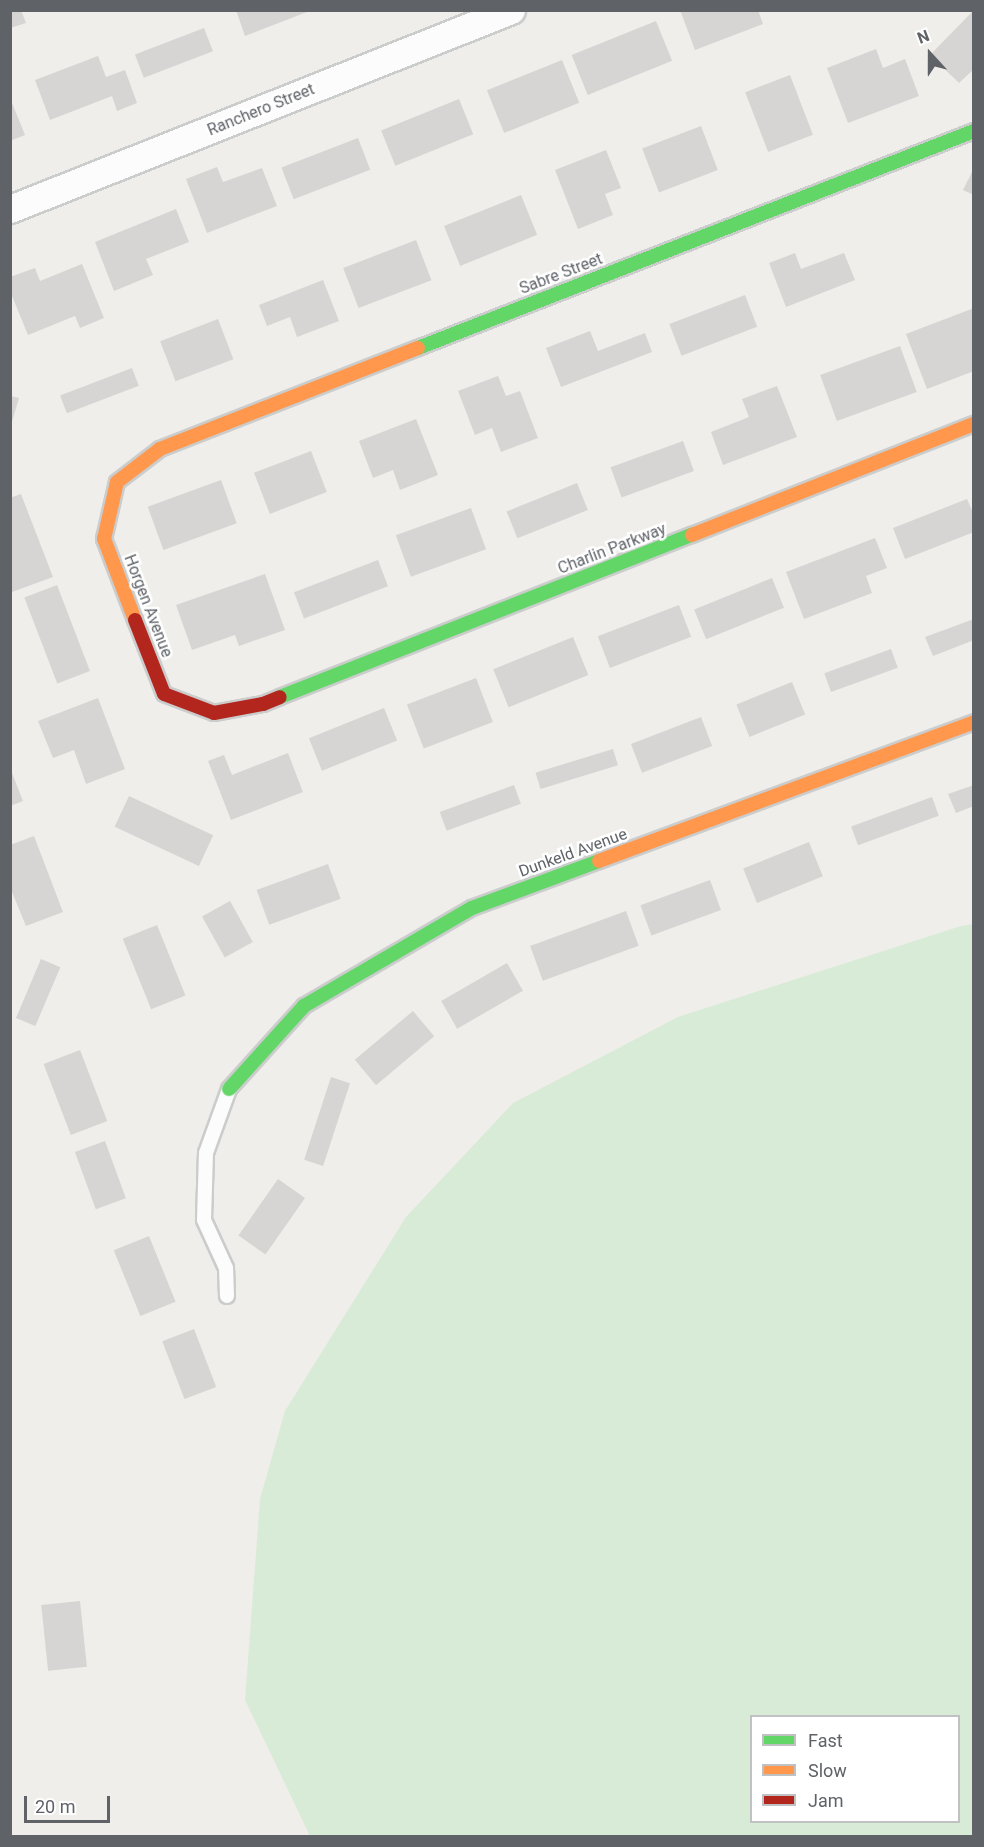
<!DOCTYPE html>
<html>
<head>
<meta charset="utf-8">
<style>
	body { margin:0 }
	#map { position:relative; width:984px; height:1847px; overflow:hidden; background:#efeeea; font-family:Roboto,sans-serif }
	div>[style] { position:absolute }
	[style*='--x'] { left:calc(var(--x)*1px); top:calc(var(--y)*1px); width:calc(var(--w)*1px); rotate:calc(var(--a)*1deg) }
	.green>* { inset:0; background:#d8ebd6 }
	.building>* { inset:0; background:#d6d5d3; transform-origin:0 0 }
	.roads { filter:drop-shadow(2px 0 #cbcccc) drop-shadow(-2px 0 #cbcccc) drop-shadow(0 2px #cbcccc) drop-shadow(0 -2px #cbcccc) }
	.lane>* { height:14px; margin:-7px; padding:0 7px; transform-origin:7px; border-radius:7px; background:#fdfcfc }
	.street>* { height:27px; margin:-13.5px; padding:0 13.5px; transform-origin:13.5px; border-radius:13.5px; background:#fdfcfc }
	.fast>* { height:14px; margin:-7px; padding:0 7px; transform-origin:7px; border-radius:7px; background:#63d668 }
	.slow>* { height:14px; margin:-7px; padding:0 7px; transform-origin:7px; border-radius:7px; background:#ff974d }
	.jam>* { height:14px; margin:-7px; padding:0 7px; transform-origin:7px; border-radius:7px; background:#b3261e }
	span { translate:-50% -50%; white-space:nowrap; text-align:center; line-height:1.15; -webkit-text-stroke:5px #fff; paint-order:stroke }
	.street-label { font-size:16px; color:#5f6368 }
	.frame { position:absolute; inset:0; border:12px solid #5f6368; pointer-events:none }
	.legend { position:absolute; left:750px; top:1715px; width:210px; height:108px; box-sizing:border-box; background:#fff; border:2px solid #bfc1c3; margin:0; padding:8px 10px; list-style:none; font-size:18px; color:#5f6368 }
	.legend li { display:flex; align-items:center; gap:12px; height:30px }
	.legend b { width:30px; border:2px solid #bfc1c3 }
	.north { position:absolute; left:900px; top:24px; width:60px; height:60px; -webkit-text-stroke:4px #fff; paint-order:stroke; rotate:339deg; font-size:16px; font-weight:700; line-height:24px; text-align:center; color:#5f6368 }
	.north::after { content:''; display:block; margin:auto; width:21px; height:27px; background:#5f6368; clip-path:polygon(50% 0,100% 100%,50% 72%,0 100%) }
	.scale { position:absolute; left:24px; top:1796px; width:86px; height:27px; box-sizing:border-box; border:3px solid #5f6368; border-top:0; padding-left:8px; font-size:18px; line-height:21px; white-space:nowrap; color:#5f6368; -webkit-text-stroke:4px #fff; paint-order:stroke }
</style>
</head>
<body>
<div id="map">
	<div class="green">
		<i style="clip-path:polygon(evenodd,973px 924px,973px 1836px,310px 1836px,245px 1700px,260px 1499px,285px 1411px,406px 1217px,513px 1103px,678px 1017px,961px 926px,973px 924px,752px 1716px,958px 1716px,958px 1822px,752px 1822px,752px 1716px)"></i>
	</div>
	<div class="building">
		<i style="clip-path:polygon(10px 10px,21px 10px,26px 23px,10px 28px)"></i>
		<i style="clip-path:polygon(236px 10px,307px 10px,307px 12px,245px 36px)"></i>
		<i style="clip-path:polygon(680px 10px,758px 10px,763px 24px,695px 50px)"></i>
		<i style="clip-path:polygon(974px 10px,974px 69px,959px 83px,930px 55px)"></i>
		<i style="left:656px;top:21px;width:43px;height:91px;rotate:68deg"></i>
		<i style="left:204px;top:28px;width:25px;height:74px;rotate:69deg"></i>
		<i style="clip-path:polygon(876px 49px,883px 68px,905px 59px,919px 96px,848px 123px,827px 68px)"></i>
		<i style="clip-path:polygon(98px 56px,106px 77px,125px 70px,137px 103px,117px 111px,112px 96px,50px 120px,35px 80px)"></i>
		<i style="left:562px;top:60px;width:46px;height:81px;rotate:68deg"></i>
		<i style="left:790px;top:75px;width:64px;height:48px;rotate:69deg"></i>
		<i style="clip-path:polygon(10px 98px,25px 135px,10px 141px)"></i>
		<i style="left:459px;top:99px;width:38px;height:84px;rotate:68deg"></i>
		<i style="left:701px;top:126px;width:47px;height:63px;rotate:69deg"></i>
		<i style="left:358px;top:138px;width:34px;height:82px;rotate:69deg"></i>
		<i style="clip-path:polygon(606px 150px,621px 188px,605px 194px,613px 215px,578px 229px,555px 170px)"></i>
		<i style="clip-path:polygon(217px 167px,223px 182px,262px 168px,277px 206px,207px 233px,186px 179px)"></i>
		<i style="clip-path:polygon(974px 168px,974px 195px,963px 190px)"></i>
		<i style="left:521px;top:195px;width:43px;height:83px;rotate:68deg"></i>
		<i style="clip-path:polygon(176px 209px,189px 242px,146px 259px,153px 275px,114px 291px,95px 242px)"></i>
		<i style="left:416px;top:240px;width:43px;height:78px;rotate:69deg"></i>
		<i style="clip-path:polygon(795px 253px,801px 269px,844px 253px,855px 280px,786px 307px,769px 263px)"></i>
		<i style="clip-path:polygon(82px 264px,104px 318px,80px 328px,75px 316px,28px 335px,10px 291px,10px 277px,35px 268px,40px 281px)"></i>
		<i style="clip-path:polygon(323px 280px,339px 321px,297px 337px,290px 317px,267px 326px,259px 305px)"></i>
		<i style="left:745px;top:295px;width:34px;height:81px;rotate:69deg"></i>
		<i style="clip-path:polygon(974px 308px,974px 371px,927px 389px,906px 334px)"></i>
		<i style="left:218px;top:319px;width:43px;height:62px;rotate:69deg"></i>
		<i style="clip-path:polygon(590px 331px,598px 351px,645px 333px,652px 352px,561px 387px,546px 348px)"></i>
		<i style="left:900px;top:346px;width:49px;height:85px;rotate:70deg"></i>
		<i style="left:132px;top:368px;width:19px;height:77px;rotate:69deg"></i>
		<i style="clip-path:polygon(498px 376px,506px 396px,520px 391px,538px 438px,501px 452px,492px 428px,475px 435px,458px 391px)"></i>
		<i style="clip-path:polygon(777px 386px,797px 437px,723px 465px,711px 432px,749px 417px,742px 399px)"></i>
		<i style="clip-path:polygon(10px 396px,19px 398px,11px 425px,10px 424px)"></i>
		<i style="clip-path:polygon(416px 419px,438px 475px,400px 490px,393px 470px,373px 478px,359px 441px)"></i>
		<i style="left:683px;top:441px;width:32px;height:77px;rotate:70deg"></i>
		<i style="left:311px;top:451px;width:44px;height:61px;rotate:69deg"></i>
		<i style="left:221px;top:480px;width:46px;height:78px;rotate:70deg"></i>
		<i style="left:577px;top:483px;width:29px;height:76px;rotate:68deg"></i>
		<i style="clip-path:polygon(21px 494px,53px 577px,12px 592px,10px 498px)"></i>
		<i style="clip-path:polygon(967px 499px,974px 515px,974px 532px,905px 559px,893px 528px)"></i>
		<i style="left:471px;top:508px;width:44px;height:80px;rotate:70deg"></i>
		<i style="clip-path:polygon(875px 538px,887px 568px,866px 576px,872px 593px,804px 619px,786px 572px)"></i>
		<i style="left:378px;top:560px;width:28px;height:90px;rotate:69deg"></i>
		<i style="clip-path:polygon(265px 574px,285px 630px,239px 646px,235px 635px,192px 650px,176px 605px)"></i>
		<i style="left:772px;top:578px;width:32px;height:84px;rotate:68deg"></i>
		<i style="left:57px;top:585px;width:92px;height:35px;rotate:69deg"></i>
		<i style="left:679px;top:605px;width:34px;height:87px;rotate:69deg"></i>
		<i style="clip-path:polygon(974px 619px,974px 640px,933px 656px,925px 637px)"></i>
		<i style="left:573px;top:637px;width:41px;height:86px;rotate:68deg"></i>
		<i style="left:891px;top:649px;width:20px;height:71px;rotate:70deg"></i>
		<i style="left:476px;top:678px;width:47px;height:74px;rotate:69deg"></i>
		<i style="left:792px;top:682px;width:35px;height:60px;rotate:68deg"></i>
		<i style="clip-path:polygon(98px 698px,125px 769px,86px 784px,74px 750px,53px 758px,38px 721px)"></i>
		<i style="left:384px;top:708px;width:35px;height:81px;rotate:68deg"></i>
		<i style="left:701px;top:717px;width:31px;height:75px;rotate:69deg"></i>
		<i style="left:613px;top:749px;width:17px;height:81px;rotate:73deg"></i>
		<i style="clip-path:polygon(288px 753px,303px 792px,231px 820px,208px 761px,224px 755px,232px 775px)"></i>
		<i style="clip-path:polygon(10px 768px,23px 801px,10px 806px)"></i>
		<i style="left:514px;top:785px;width:20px;height:79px;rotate:70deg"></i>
		<i style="clip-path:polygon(974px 785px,974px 806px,956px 813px,948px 794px)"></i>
		<i style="left:129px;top:796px;width:93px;height:34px;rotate:25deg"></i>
		<i style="left:932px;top:797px;width:20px;height:86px;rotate:70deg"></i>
		<i style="clip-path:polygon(34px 836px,63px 912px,26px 926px,10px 887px,10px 845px)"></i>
		<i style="left:809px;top:842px;width:37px;height:71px;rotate:68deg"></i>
		<i style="left:328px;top:864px;width:37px;height:76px;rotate:70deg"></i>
		<i style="left:710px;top:880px;width:32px;height:74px;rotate:70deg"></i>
		<i style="left:230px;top:901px;width:47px;height:32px;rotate:61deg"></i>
		<i style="left:626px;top:911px;width:37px;height:102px;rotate:70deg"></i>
		<i style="left:157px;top:925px;width:76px;height:37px;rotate:68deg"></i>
		<i style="left:41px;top:959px;width:21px;height:64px;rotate:23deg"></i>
		<i style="left:507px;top:963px;width:32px;height:76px;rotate:60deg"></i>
		<i style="left:413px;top:1011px;width:33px;height:76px;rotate:50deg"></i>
		<i style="left:80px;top:1050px;width:76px;height:39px;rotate:69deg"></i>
		<i style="left:331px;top:1077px;width:20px;height:87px;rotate:18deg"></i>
		<i style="left:105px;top:1141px;width:61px;height:32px;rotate:70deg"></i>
		<i style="left:278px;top:1179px;width:33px;height:69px;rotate:35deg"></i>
		<i style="left:149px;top:1236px;width:71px;height:38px;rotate:68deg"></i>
		<i style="left:194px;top:1329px;width:62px;height:34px;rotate:69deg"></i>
		<i style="left:80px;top:1601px;width:66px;height:39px;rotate:84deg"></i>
	</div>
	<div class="roads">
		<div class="lane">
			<i style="--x:227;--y:1296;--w:28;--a:-92"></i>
			<i style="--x:226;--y:1268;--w:53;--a:-114.6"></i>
			<i style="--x:204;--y:1220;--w:67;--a:-88.3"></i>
			<i style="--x:206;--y:1153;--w:68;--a:-70.2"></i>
		</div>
		<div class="street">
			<i style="--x:10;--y:209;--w:539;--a:-21.66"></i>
		</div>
		<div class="fast">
			<i style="--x:418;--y:348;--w:597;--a:-21.32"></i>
			<i style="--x:280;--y:697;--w:443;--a:-21.5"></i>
			<i style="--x:229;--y:1089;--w:112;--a:-47.9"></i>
			<i style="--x:304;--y:1006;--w:194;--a:-30.3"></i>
			<i style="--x:472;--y:908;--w:135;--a:-20.3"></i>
		</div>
		<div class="slow">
			<i style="--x:692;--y:535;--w:303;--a:-21.5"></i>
			<i style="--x:135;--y:620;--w:87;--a:-110.9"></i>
			<i style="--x:104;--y:539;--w:58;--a:-77.2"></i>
			<i style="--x:117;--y:482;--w:54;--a:-37.5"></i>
			<i style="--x:160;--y:449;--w:277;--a:-21.4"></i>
			<i style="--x:599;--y:861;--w:400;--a:-20.3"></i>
		</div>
		<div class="jam">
			<i style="--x:135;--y:620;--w:79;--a:68.6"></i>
			<i style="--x:164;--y:694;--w:53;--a:20.8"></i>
			<i style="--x:214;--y:713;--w:50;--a:-10.4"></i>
			<i style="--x:263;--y:704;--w:18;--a:-22"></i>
		</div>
	</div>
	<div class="street-label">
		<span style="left:261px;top:110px;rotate:-22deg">Ranchero Street</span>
		<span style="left:561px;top:274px;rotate:-21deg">Sabre Street</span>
		<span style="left:612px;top:549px;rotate:-21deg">Charlin Parkway</span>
		<span style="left:148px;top:606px;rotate:69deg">Horgen Avenue</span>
		<span style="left:573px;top:853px;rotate:-20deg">Dunkeld Avenue</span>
	</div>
	<div class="frame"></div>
	<ul class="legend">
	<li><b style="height:8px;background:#63d668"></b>Fast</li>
	<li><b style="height:8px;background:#ff974d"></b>Slow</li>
	<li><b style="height:8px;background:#b3261e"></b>Jam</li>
	</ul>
	<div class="north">N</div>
	<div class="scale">20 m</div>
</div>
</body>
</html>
